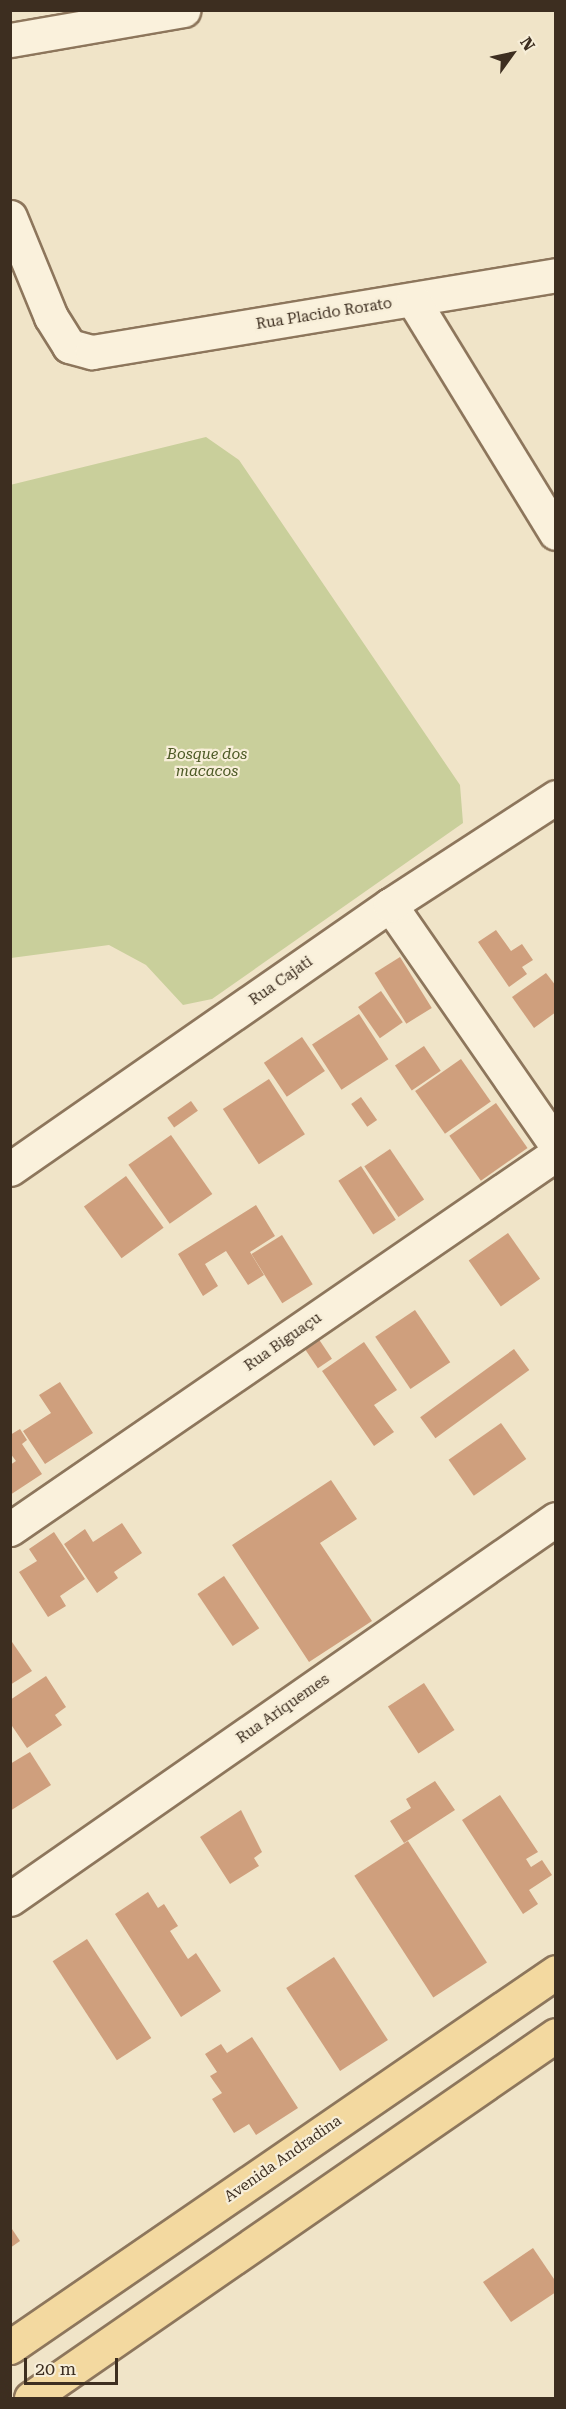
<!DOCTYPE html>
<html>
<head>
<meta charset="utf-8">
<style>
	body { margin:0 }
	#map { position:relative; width:566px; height:2409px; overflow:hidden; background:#f0e4c8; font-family:"Roboto Serif",serif }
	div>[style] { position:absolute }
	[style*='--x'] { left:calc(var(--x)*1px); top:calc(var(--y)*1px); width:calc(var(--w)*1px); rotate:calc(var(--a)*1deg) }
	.green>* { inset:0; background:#c9cf9b }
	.building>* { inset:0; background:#cf9f7d; transform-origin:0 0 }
	.roads { filter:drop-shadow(2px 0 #8d765c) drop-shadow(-2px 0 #8d765c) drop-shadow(0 2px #8d765c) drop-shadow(0 -2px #8d765c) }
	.minor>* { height:33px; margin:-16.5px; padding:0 16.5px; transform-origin:16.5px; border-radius:16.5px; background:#faf1dc }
	.major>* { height:33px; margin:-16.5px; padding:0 16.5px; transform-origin:16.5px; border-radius:16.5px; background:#f3d9a0 }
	span { translate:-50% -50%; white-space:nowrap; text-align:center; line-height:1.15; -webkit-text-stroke:4.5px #f7eed8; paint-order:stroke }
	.street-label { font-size:15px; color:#3d2e20 }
	.park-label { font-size:15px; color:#4d5a26; font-style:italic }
	.frame { position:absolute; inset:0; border:12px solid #3d2e20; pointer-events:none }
	.north { position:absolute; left:482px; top:24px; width:60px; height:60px; -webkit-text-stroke:4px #f7eed8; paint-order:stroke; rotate:57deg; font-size:16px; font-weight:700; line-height:24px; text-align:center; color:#3d2e20 }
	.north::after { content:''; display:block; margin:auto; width:21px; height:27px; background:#3d2e20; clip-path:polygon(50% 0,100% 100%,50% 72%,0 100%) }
	.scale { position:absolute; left:24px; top:2358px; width:94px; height:27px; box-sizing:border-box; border:3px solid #3d2e20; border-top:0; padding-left:8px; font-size:18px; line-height:21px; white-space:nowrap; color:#3d2e20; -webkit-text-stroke:4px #f7eed8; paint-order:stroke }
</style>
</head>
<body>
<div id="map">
	<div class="green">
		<i style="clip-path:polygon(206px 437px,239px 460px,460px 785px,463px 823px,212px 999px,183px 1005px,146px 965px,109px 945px,11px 958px,10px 485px)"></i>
	</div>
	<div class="building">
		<i style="clip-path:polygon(496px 930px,511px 951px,522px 944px,533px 960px,522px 967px,527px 974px,509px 987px,478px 942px)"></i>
		<i style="left:400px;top:957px;width:60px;height:30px;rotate:58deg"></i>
		<i style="clip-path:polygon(546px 973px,556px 986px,556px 1012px,534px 1028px,512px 997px)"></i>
		<i style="left:381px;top:991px;width:38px;height:28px;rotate:55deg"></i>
		<i style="left:359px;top:1014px;width:54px;height:56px;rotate:57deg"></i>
		<i style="left:302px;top:1037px;width:41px;height:46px;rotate:56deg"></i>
		<i style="left:424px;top:1046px;width:30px;height:35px;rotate:56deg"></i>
		<i style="left:461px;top:1059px;width:52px;height:56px;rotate:55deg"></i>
		<i style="left:269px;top:1079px;width:66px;height:55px;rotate:57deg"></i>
		<i style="left:361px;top:1097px;width:28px;height:12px;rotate:55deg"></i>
		<i style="left:191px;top:1101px;width:12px;height:29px;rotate:55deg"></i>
		<i style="left:496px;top:1103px;width:55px;height:57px;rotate:55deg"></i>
		<i style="left:171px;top:1135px;width:72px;height:52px;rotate:55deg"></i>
		<i style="left:390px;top:1149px;width:61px;height:31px;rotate:56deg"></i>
		<i style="left:361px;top:1166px;width:64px;height:27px;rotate:57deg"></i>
		<i style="left:126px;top:1176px;width:64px;height:52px;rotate:54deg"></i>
		<i style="clip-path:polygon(256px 1205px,275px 1236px,250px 1252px,264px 1275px,248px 1285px,226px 1251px,205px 1264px,218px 1286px,203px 1296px,178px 1254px)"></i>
		<i style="left:508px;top:1233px;width:56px;height:48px;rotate:55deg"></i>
		<i style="left:282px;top:1235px;width:58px;height:36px;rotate:58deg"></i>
		<i style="left:415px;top:1310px;width:63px;height:48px;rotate:56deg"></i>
		<i style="left:318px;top:1338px;width:25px;height:17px;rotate:56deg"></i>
		<i style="clip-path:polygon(364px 1342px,397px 1390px,374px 1405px,394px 1432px,374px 1446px,322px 1371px)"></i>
		<i style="left:514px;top:1349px;width:26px;height:116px;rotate:54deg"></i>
		<i style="clip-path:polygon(60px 1382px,93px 1433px,45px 1464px,23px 1431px,51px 1413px,39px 1395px)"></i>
		<i style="left:501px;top:1423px;width:44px;height:64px;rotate:55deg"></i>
		<i style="clip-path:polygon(20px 1429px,27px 1440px,22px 1444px,42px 1474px,10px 1495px,10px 1465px,16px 1461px,10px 1453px,10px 1435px)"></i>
		<i style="clip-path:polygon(331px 1480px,357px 1519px,320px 1543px,372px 1621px,309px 1662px,232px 1545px)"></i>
		<i style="clip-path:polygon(122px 1523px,142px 1553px,114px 1572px,118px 1578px,97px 1593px,64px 1544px,85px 1529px,93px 1542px)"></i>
		<i style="clip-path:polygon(54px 1532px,85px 1579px,60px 1596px,66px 1606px,48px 1617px,19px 1572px,37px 1561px,29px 1549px)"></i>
		<i style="left:224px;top:1576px;width:63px;height:32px;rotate:56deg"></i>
		<i style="clip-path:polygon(10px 1639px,32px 1671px,10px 1685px)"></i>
		<i style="clip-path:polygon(46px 1676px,66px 1707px,55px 1715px,62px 1725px,27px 1748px,10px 1723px,10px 1700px)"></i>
		<i style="left:424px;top:1683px;width:56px;height:43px;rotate:57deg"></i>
		<i style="clip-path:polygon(30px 1752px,51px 1785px,10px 1811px,10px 1764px)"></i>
		<i style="clip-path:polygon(435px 1781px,455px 1810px,404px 1843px,390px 1821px,411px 1808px,406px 1799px)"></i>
		<i style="clip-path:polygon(500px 1795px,538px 1852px,526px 1859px,531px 1867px,542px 1860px,552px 1875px,529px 1890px,538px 1904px,523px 1914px,462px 1820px)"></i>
		<i style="clip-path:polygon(241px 1810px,262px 1852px,254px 1858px,259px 1866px,230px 1884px,200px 1837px)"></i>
		<i style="left:408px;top:1841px;width:145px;height:64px;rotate:57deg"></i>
		<i style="clip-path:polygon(148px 1892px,158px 1908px,164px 1904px,178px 1926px,170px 1931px,188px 1959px,196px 1953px,221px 1991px,181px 2017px,115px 1914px)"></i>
		<i style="left:87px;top:1939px;width:118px;height:41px;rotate:57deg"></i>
		<i style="left:334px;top:1957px;width:99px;height:57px;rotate:57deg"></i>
		<i style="clip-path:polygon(252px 2037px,298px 2108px,256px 2135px,249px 2124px,234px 2133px,212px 2099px,222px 2093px,210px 2076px,217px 2072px,205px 2054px,221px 2044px,227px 2053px)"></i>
		<i style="clip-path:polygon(10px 2226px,20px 2241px,10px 2248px)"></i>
		<i style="clip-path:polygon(533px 2248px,556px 2282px,556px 2292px,511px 2322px,483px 2282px)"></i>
	</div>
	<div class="roads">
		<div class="minor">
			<i style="--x:10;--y:40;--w:176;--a:-9.8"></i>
			<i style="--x:10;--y:217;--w:108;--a:67.7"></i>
			<i style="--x:51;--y:317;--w:34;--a:58"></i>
			<i style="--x:69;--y:346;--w:24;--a:15"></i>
			<i style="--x:92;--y:352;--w:470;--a:-9.4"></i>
			<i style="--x:413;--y:300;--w:273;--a:58.5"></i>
			<i style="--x:390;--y:905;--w:292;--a:55.3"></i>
			<i style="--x:10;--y:1169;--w:463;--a:-34.8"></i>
			<i style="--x:390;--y:905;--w:198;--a:-33"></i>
			<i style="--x:10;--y:1529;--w:662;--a:-34.48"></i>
			<i style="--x:10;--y:1899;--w:665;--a:-34.84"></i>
		</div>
		<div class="major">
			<i style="--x:10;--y:2347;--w:662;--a:-34.48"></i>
			<i style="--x:31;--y:2398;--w:638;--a:-34.66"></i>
		</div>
	</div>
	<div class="street-label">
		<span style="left:324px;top:314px;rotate:-9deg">Rua Placido Rorato</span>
		<span style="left:281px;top:981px;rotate:-35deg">Rua Cajati</span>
		<span style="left:283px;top:1342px;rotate:-35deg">Rua Biguaçu</span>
		<span style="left:283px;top:1709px;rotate:-35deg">Rua Ariquemes</span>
		<span style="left:283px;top:2159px;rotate:-35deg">Avenida Andradina</span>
	</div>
	<div class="park-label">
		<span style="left:207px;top:763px">Bosque dos<br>macacos</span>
	</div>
	<div class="frame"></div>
	<div class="north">N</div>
	<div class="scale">20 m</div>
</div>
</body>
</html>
